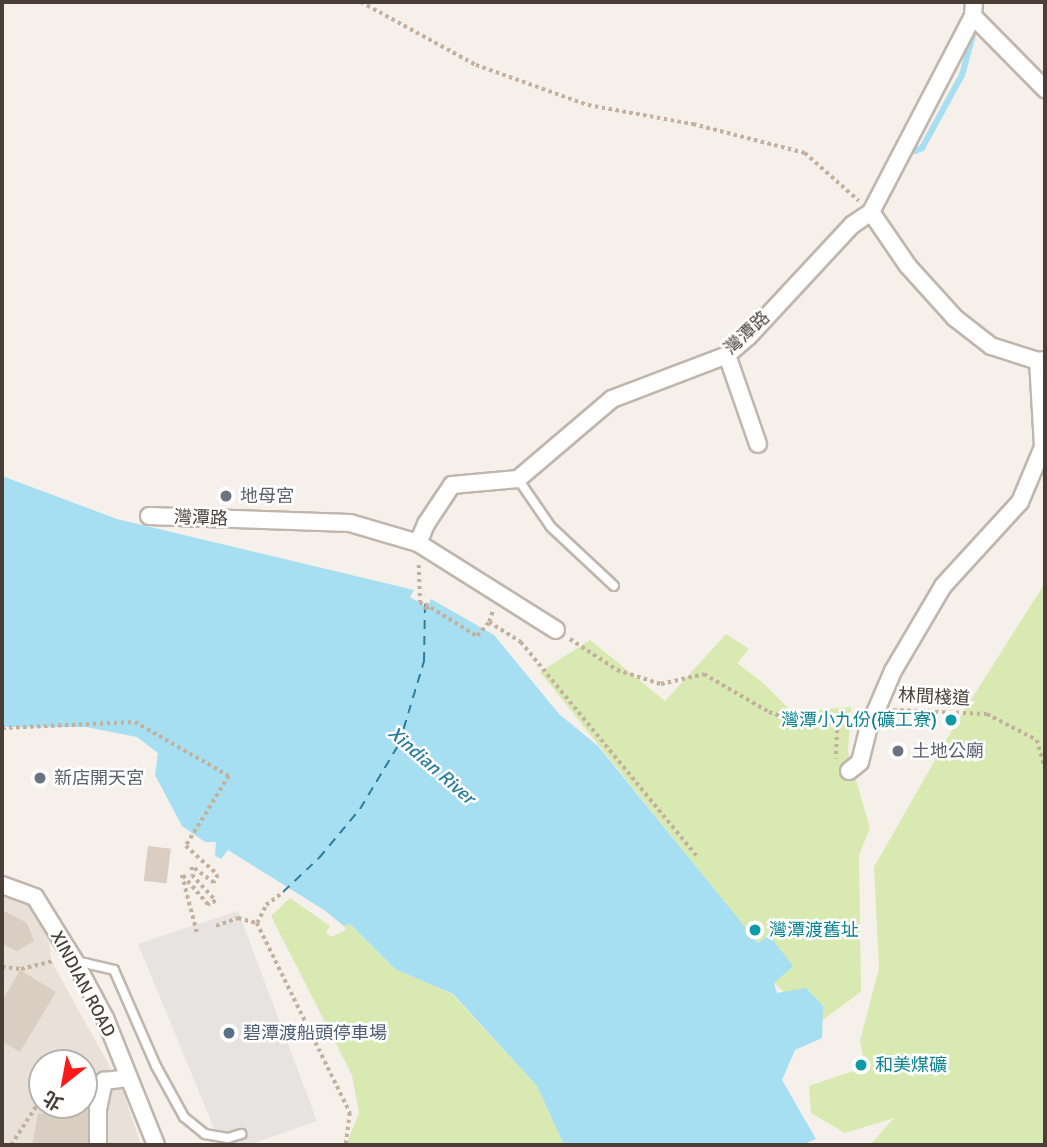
<!DOCTYPE html>
<html>
<head>
<meta charset="utf-8">
<style>
	body { margin:0 }
	#map { position:relative; width:1047px; height:1147px; overflow:hidden; background:#f5f0ea; font-family:Signika,"Noto Sans TC",sans-serif }
	div>[style] { position:absolute }
	[style*='--x'] { left:calc(var(--x)*1px); top:calc(var(--y)*1px); width:calc(var(--w)*1px); rotate:calc(var(--a)*1deg) }
	.residential>* { inset:0; background:#e9e1d8 }
	.green>* { inset:0; background:#d9e9b2 }
	.parking>* { inset:0; background:#e6e3e1 }
	.water>* { inset:0; background:#a6def2 }
	.stream>* { height:6px; margin:-3px; padding:0 3px; transform-origin:3px; border-radius:3px; background:#a6def2 }
	.ferry>* { height:2px; margin-top:-1px; transform-origin:0; background:repeating-linear-gradient(90deg,#2a7f9e 0 9px,transparent 0 16px) }
	.building>* { inset:0; background:#dacdc2; transform-origin:0 0 }
	.path>* { height:3.5px; margin-top:-1.75px; transform-origin:0; background:repeating-linear-gradient(90deg,#c3b09d 0 3.5px,transparent 0 7px) }
	.roads { filter:drop-shadow(2px 0 #c1b6ac) drop-shadow(-2px 0 #c1b6ac) drop-shadow(0 2px #c1b6ac) drop-shadow(0 -2px #c1b6ac) }
	.lane>* { height:8px; margin:-4px; padding:0 4px; transform-origin:4px; border-radius:4px; background:#fff }
	.street>* { height:16px; margin:-8px; padding:0 8px; transform-origin:8px; border-radius:8px; background:#fff }
	.dots>* { width:19px; height:19px; translate:-50% -50%; box-sizing:border-box; border:4px solid #fff; border-radius:50% }
	span { translate:-50% -50%; white-space:nowrap; text-align:center; line-height:1.15; -webkit-text-stroke:5px #fff; paint-order:stroke }
	.street-label { font-size:18px; color:#493f37 }
	.worship-label { font-size:18px; color:#5b616d }
	.left { translate:0 -50%; text-align:left }
	.culture-label { font-size:18px; color:#0d838f }
	.right { translate:-100% -50%; text-align:right }
	.service-label { font-size:18px; color:#4e5e75 }
	.water-label { font-size:19px; color:#2a7f9e; font-style:italic }
	.frame { position:absolute; inset:0; border:4px solid #493f37; pointer-events:none }
	.north { position:absolute; left:28px; top:1049px; width:70px; height:70px; box-sizing:border-box; background:#fff; border:2px solid #b6b2af; border-radius:50%; rotate:211deg; font-size:19px; font-weight:700; line-height:28px; text-align:center; color:#493f37 }
	.north::after { content:''; display:block; margin:auto; width:24px; height:32px; background:#fc1919; clip-path:polygon(50% 0,100% 100%,50% 72%,0 100%) }
</style>
</head>
<body>
<div id="map">
	<div class="residential">
		<i style="clip-path:polygon(evenodd,2px 892px,32px 906px,48px 928px,51px 960px,123px 1091px,141px 1145px,2px 1145px,2px 892px,42px 1063px,84px 1063px,84px 1105px,42px 1105px,42px 1063px)"></i>
	</div>
	<div class="green">
		<i style="clip-path:polygon(1045px 583px,1045px 1145px,870px 1145px,894px 1118px,845px 1133px,811px 1113px,809px 1086px,865px 1067px,860px 1041px,879px 968px,874px 867px,955px 725px)"></i>
		<i style="clip-path:polygon(726px 634px,749px 649px,737px 663px,762px 682px,792px 712px,851px 707px,848px 752px,870px 828px,859px 855px,861px 992px,817px 1024px,747px 957px,737px 918px,540px 672px,590px 640px,665px 701px)"></i>
		<i style="clip-path:polygon(290px 898px,330px 926px,326px 933px,331px 937px,346px 930px,344px 926px,350px 924px,395px 969px,452px 994px,537px 1086px,564px 1145px,346px 1145px,359px 1113px,352px 1075px,271px 916px)"></i>
	</div>
	<div class="parking">
		<i style="clip-path:polygon(238px 911px,317px 1121px,249px 1145px,221px 1145px,138px 944px)"></i>
	</div>
	<div class="water">
		<i style="clip-path:polygon(2px 476px,117px 519px,414px 590px,410px 597px,427px 607px,431px 599px,494px 635px,559px 714px,598px 746px,758px 943px,769px 935px,793px 966px,774px 983px,777px 993px,806px 988px,823px 1006px,822px 1038px,795px 1050px,782px 1080px,816px 1139px,801px 1145px,564px 1145px,537px 1086px,453px 994px,395px 969px,350px 924px,344px 926px,324px 910px,228px 850px,221px 859px,215px 856px,216px 842px,205px 842px,182px 826px,155px 775px,158px 753px,137px 737px,86px 727px,2px 727px)"></i>
	</div>
	<div class="stream">
		<i style="--x:907;--y:149;--w:8;--a:14"></i>
		<i style="--x:915;--y:151;--w:8;--a:-23"></i>
		<i style="--x:922;--y:148;--w:83;--a:-61.3"></i>
		<i style="--x:962;--y:75;--w:53;--a:-74.6"></i>
	</div>
	<div class="ferry">
		<i style="--x:283;--y:892;--w:50;--a:-43.4"></i>
		<i style="--x:319;--y:858;--w:64;--a:-50.1"></i>
		<i style="--x:360;--y:809;--w:76;--a:-59"></i>
		<i style="--x:399;--y:744;--w:87;--a:-73.2"></i>
		<i style="--x:424;--y:661;--w:57;--a:-89"></i>
	</div>
	<div class="building">
		<i style="left:148px;top:846px;width:23px;height:35px;rotate:7deg"></i>
		<i style="clip-path:polygon(2px 910px,27px 923px,34px 941px,17px 951px,2px 944px)"></i>
		<i style="clip-path:polygon(20px 970px,56px 992px,20px 1052px,2px 1041px,2px 1001px)"></i>
		<i style="clip-path:polygon(89px 1092px,101px 1094px,89px 1145px,32px 1145px,38px 1113px,65px 1118px,68px 1105px,86px 1106px)"></i>
	</div>
	<div class="path">
		<i style="--x:361;--y:2;--w:131;--a:28.7"></i>
		<i style="--x:476;--y:65;--w:119;--a:19.7"></i>
		<i style="--x:588;--y:105;--w:107;--a:10.3"></i>
		<i style="--x:693;--y:124;--w:116;--a:14.5"></i>
		<i style="--x:805;--y:153;--w:72;--a:41.6"></i>
		<i style="--x:419;--y:565;--w:37;--a:88"></i>
		<i style="--x:420;--y:602;--w:11;--a:45"></i>
		<i style="--x:428;--y:610;--w:7;--a:-117"></i>
		<i style="--x:425;--y:604;--w:61;--a:31.6"></i>
		<i style="--x:477;--y:636;--w:18;--a:-49"></i>
		<i style="--x:489;--y:622;--w:13;--a:-72"></i>
		<i style="--x:489;--y:622;--w:38;--a:32"></i>
		<i style="--x:521;--y:642;--w:277;--a:50.6"></i>
		<i style="--x:570;--y:639;--w:56;--a:33.4"></i>
		<i style="--x:617;--y:670;--w:46;--a:17.7"></i>
		<i style="--x:661;--y:684;--w:44;--a:-13.1"></i>
		<i style="--x:704;--y:674;--w:75;--a:30.3"></i>
		<i style="--x:769;--y:712;--w:32;--a:20"></i>
		<i style="--x:799;--y:723;--w:40;--a:-10"></i>
		<i style="--x:838;--y:716;--w:43;--a:92.7"></i>
		<i style="--x:893;--y:710;--w:94;--a:2.4"></i>
		<i style="--x:987;--y:714;--w:56;--a:27.5"></i>
		<i style="--x:1037;--y:740;--w:29;--a:74"></i>
		<i style="--x:2;--y:728;--w:133;--a:-2.6"></i>
		<i style="--x:135;--y:722;--w:108;--a:29.9"></i>
		<i style="--x:229;--y:776;--w:82;--a:121.6"></i>
		<i style="--x:186;--y:846;--w:43;--a:42.2"></i>
		<i style="--x:218;--y:875;--w:9;--a:117"></i>
		<i style="--x:214;--y:883;--w:27;--a:-144"></i>
		<i style="--x:192;--y:867;--w:8;--a:90"></i>
		<i style="--x:192;--y:875;--w:35;--a:47"></i>
		<i style="--x:216;--y:901;--w:9;--a:153"></i>
		<i style="--x:208;--y:905;--w:40;--a:-131"></i>
		<i style="--x:182;--y:875;--w:59;--a:75.3"></i>
		<i style="--x:257;--y:923;--w:20;--a:-63"></i>
		<i style="--x:266;--y:905;--w:21;--a:-37"></i>
		<i style="--x:216;--y:926;--w:23;--a:-20"></i>
		<i style="--x:238;--y:918;--w:20;--a:15"></i>
		<i style="--x:257;--y:923;--w:212;--a:63.9"></i>
		<i style="--x:350;--y:1113;--w:32;--a:97"></i>
		<i style="--x:2;--y:967;--w:19;--a:6"></i>
		<i style="--x:21;--y:969;--w:33;--a:-14"></i>
		<i style="--x:11;--y:1145;--w:57;--a:-57.1"></i>
	</div>
	<div class="roads">
		<div class="lane">
			<i style="--x:518;--y:479;--w:58;--a:55.5"></i>
			<i style="--x:551;--y:527;--w:86;--a:43.1"></i>
			<i style="--x:76;--y:961;--w:39;--a:13"></i>
			<i style="--x:114;--y:970;--w:105;--a:66.4"></i>
			<i style="--x:156;--y:1066;--w:58;--a:61.2"></i>
			<i style="--x:184;--y:1117;--w:27;--a:39"></i>
			<i style="--x:205;--y:1134;--w:23;--a:10"></i>
			<i style="--x:228;--y:1138;--w:14;--a:-17"></i>
		</div>
		<div class="street">
			<i style="--x:973;--y:16;--w:103;--a:45.4"></i>
			<i style="--x:871;--y:212;--w:65;--a:55.6"></i>
			<i style="--x:908;--y:266;--w:70;--a:47.9"></i>
			<i style="--x:955;--y:318;--w:46;--a:37.9"></i>
			<i style="--x:991;--y:346;--w:49;--a:17.7"></i>
			<i style="--x:1038;--y:361;--w:7;--a:-8"></i>
			<i style="--x:727;--y:355;--w:94;--a:70.8"></i>
			<i style="--x:149;--y:516;--w:201;--a:2"></i>
			<i style="--x:350;--y:523;--w:71;--a:16.4"></i>
			<i style="--x:418;--y:543;--w:163;--a:32.2"></i>
			<i style="--x:418;--y:543;--w:21;--a:-67"></i>
			<i style="--x:426;--y:524;--w:47;--a:-56.3"></i>
			<i style="--x:452;--y:485;--w:66;--a:-5.2"></i>
			<i style="--x:518;--y:479;--w:123;--a:-40.4"></i>
			<i style="--x:612;--y:399;--w:123;--a:-20.9"></i>
			<i style="--x:727;--y:355;--w:28;--a:-41"></i>
			<i style="--x:748;--y:337;--w:153;--a:-47.1"></i>
			<i style="--x:852;--y:225;--w:23;--a:-34"></i>
			<i style="--x:871;--y:212;--w:221;--a:-62.5"></i>
			<i style="--x:973;--y:16;--w:14;--a:-86"></i>
			<i style="--x:849;--y:771;--w:14;--a:-39"></i>
			<i style="--x:860;--y:762;--w:36;--a:-76"></i>
			<i style="--x:869;--y:727;--w:61;--a:-66.8"></i>
			<i style="--x:893;--y:671;--w:99;--a:-59.5"></i>
			<i style="--x:943;--y:586;--w:114;--a:-47.5"></i>
			<i style="--x:1020;--y:502;--w:60;--a:-67.3"></i>
			<i style="--x:1043;--y:447;--w:86;--a:-93.3"></i>
			<i style="--x:2;--y:885;--w:35;--a:20"></i>
			<i style="--x:35;--y:897;--w:74;--a:58.2"></i>
			<i style="--x:74;--y:960;--w:66;--a:61.9"></i>
			<i style="--x:105;--y:1018;--w:137;--a:68.1"></i>
			<i style="--x:98;--y:1145;--w:36;--a:-90"></i>
			<i style="--x:98;--y:1109;--w:29;--a:-78"></i>
			<i style="--x:104;--y:1081;--w:24;--a:-7"></i>
		</div>
	</div>
	<div class="dots">
		<i style="left:226px;top:496px;background:#6b7280"></i>
		<i style="left:951px;top:720px;background:#0f9aa8"></i>
		<i style="left:898px;top:751px;background:#6b7280"></i>
		<i style="left:40px;top:778px;background:#6b7280"></i>
		<i style="left:755px;top:930px;background:#0f9aa8"></i>
		<i style="left:229px;top:1033px;background:#5c6f8a"></i>
		<i style="left:861px;top:1065px;background:#0f9aa8"></i>
	</div>
	<div class="street-label">
		<span style="left:747px;top:333px;rotate:-43deg">灣潭路</span>
		<span style="left:201px;top:518px;rotate:2deg">灣潭路</span>
		<span style="left:934px;top:697px;rotate:3deg">林間棧道</span>
		<span style="left:83px;top:984px;rotate:62deg">XINDIAN ROAD</span>
	</div>
	<div class="worship-label">
		<span class="left" style="left:240px;top:496px">地母宮</span>
		<span class="left" style="left:912px;top:751px">土地公廟</span>
		<span class="left" style="left:54px;top:778px">新店開天宮</span>
	</div>
	<div class="culture-label">
		<span class="right" style="left:937px;top:720px">灣潭小九份(礦工寮)</span>
		<span class="left" style="left:769px;top:930px">灣潭渡舊址</span>
		<span class="left" style="left:875px;top:1065px">和美煤礦</span>
	</div>
	<div class="service-label">
		<span class="left" style="left:243px;top:1033px">碧潭渡船頭停車場</span>
	</div>
	<div class="water-label">
		<span style="left:431px;top:766px;rotate:41deg">Xindian River</span>
	</div>
	<div class="frame"></div>
	<div class="north">北</div>
</div>
</body>
</html>
